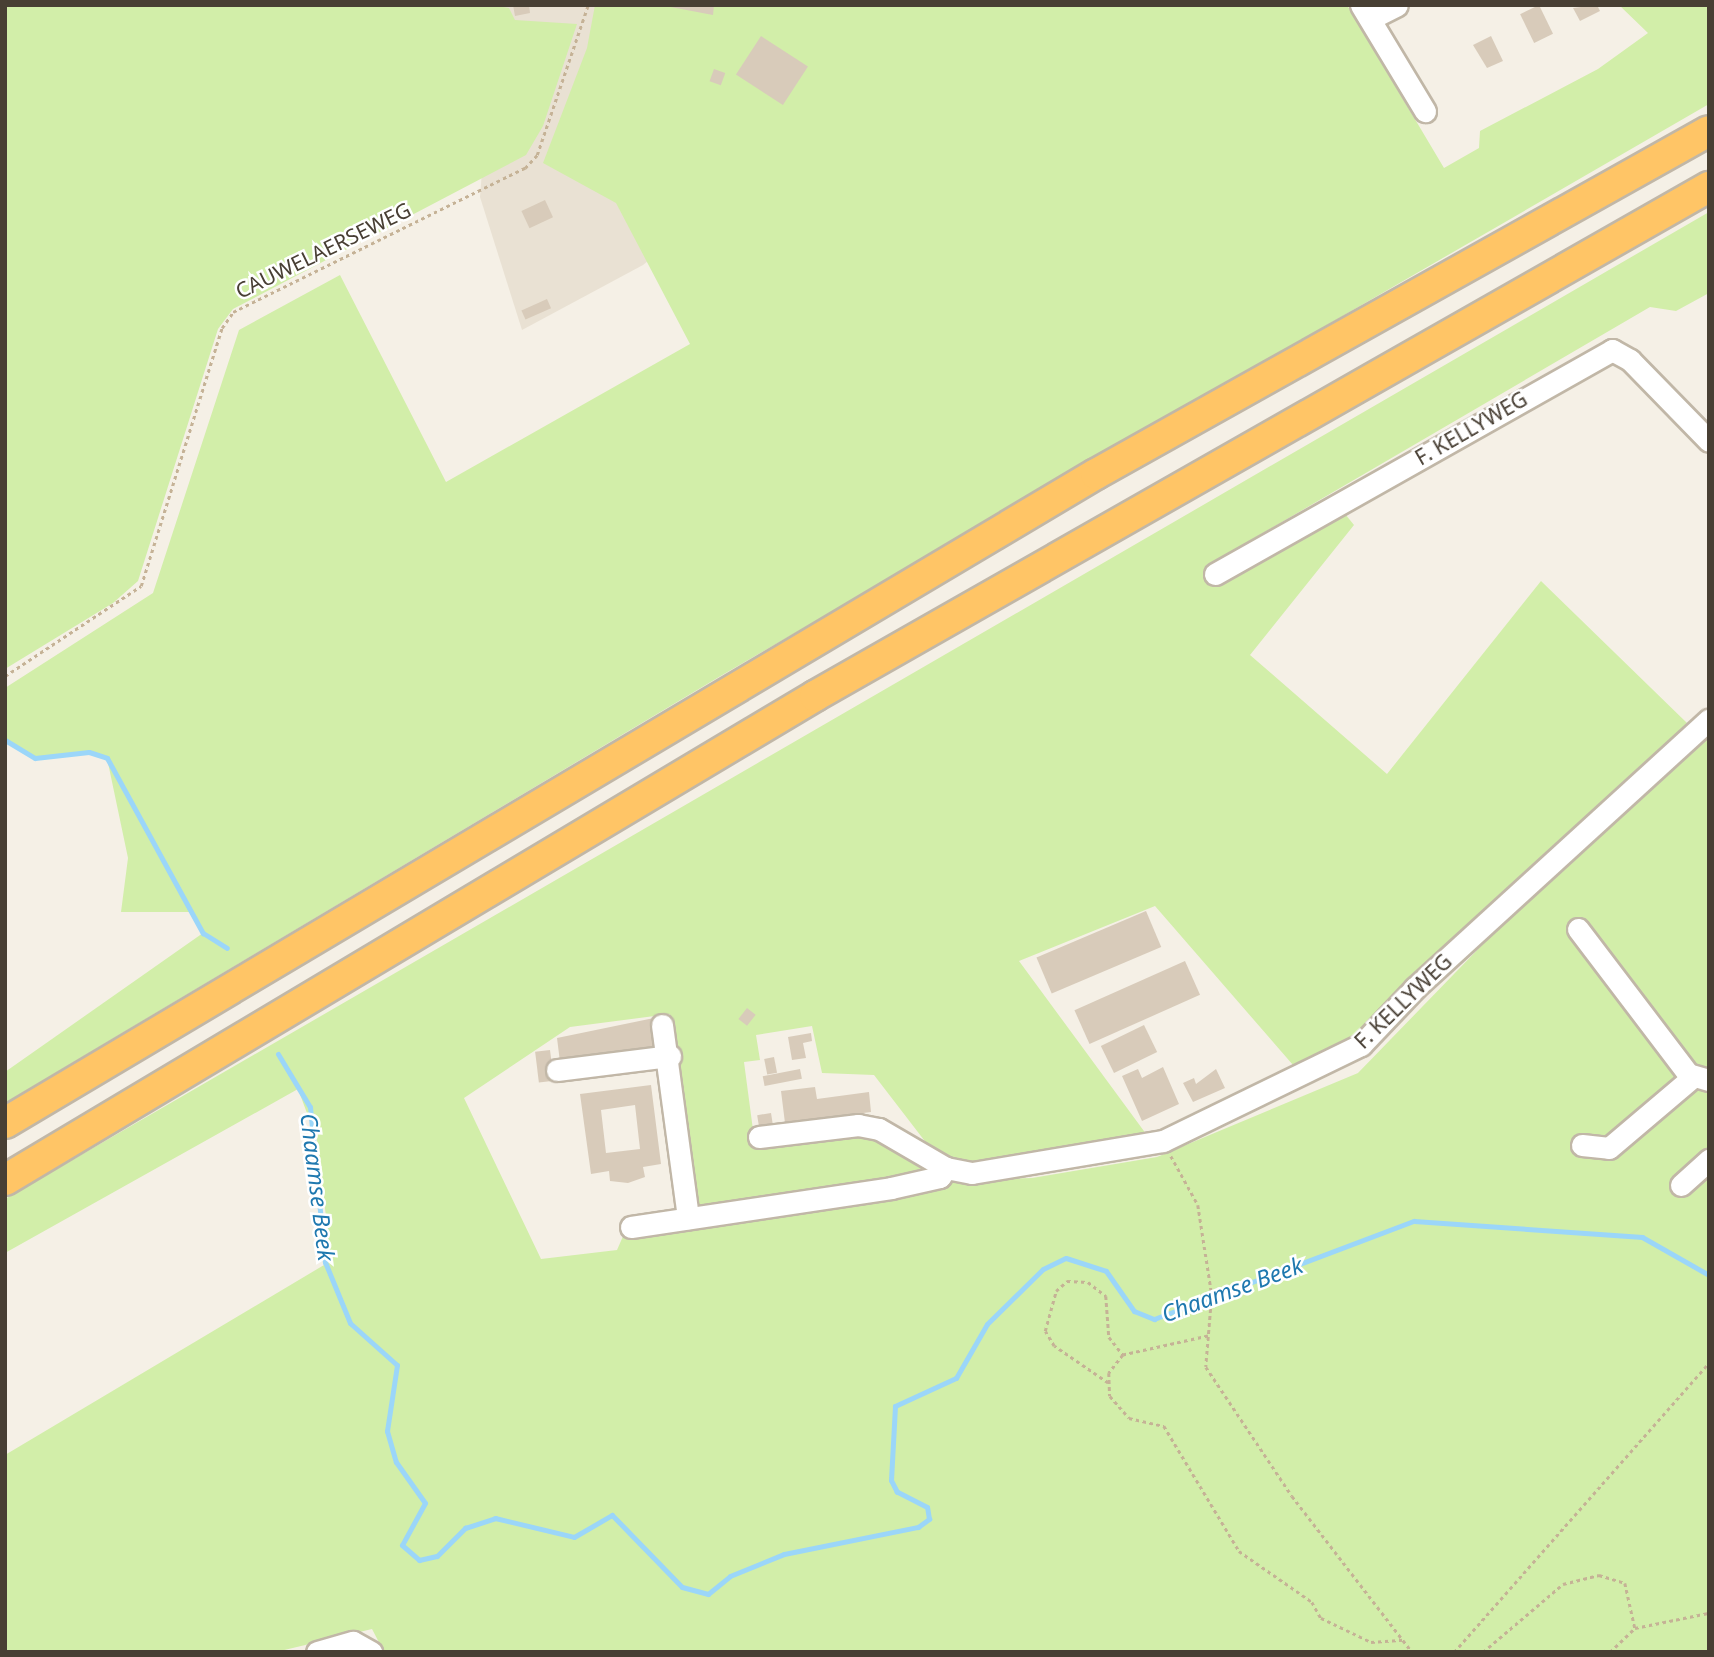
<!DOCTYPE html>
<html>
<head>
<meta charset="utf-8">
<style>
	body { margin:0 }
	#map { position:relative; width:1714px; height:1657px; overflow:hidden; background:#f5f0e6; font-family:"Noto Sans",sans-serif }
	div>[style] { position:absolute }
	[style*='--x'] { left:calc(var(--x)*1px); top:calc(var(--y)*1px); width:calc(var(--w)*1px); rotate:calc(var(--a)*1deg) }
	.residential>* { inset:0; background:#e9e1d3 }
	.green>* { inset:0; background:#d2eea9 }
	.stream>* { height:5px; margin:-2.5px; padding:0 2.5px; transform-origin:2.5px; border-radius:2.5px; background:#9bd6f9 }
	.building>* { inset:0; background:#d8cbba; transform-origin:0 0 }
	.path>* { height:2.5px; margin-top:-1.25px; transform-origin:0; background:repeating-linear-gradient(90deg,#c5b296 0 3.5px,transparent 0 7px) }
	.roads { filter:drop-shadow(2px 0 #c1b7a7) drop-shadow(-2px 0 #c1b7a7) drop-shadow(0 2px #c1b7a7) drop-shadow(0 -2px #c1b7a7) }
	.minor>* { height:21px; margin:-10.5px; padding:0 10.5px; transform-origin:10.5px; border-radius:10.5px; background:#fff }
	.highway>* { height:30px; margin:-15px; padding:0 15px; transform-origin:15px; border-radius:15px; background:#ffc566 }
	span { translate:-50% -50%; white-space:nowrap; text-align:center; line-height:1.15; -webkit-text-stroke:5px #fff; paint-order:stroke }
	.street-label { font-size:21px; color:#483f34 }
	.water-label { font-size:23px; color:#1e78af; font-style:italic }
	.frame { position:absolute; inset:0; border:7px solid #483f34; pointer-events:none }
</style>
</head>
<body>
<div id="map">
	<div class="residential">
		<i style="clip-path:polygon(495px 5px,965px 5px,643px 265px,522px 330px,480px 197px)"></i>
	</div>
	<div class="green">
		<i style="clip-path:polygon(5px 5px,492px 5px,509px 8px,515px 20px,577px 24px,543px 126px,526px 155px,233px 309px,218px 329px,138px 581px,113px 603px,5px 669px)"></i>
		<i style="clip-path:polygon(595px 5px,1347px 5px,1444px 168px,1479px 148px,1480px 131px,1598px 69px,1648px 33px,1619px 5px,1709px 5px,1709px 104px,724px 674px,5px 1103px,5px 1072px,203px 933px,192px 912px,121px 912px,128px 858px,107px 758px,89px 752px,35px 758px,5px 740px,5px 688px,153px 593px,239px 330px,340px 275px,446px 482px,690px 344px,616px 203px,543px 163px,587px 48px)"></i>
		<i style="clip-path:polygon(1709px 212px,1709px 293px,1676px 311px,1650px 307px,1210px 564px,1220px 578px,1341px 509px,1354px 525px,1250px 655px,1387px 774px,1541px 581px,1687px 723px,1482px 917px,1357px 1052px,1306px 1080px,1155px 906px,1019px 961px,1152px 1142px,962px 1164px,934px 1153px,874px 1075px,822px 1073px,812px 1026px,756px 1035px,760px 1060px,744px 1062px,755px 1145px,874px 1133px,935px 1174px,693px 1210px,670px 1014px,570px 1027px,464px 1098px,541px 1259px,617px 1250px,624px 1234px,904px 1196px,952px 1180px,1032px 1178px,1157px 1157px,1358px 1073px,1518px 908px,1709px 729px,1709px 1652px,384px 1652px,372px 1629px,276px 1652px,5px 1652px,5px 1455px,324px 1265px,320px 1240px,328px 1234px,317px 1140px,298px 1089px,5px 1253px,5px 1199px)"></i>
	</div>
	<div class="stream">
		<i style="--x:5;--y:740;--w:35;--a:31"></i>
		<i style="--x:35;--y:758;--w:54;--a:-6.3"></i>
		<i style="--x:89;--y:752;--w:19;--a:18"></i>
		<i style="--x:107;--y:758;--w:200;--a:61.3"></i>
		<i style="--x:203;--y:933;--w:28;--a:32"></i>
		<i style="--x:278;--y:1054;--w:62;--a:58.9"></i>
		<i style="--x:310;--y:1107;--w:156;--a:84.5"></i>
		<i style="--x:325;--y:1262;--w:66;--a:67.7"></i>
		<i style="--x:350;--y:1323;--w:63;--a:41.8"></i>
		<i style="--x:397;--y:1365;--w:67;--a:98.6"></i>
		<i style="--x:387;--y:1431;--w:32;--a:74"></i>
		<i style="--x:396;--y:1462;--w:50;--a:54.7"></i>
		<i style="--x:425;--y:1503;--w:48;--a:118.7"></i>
		<i style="--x:402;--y:1545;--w:23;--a:41"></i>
		<i style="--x:419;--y:1560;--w:18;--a:-13"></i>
		<i style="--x:437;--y:1556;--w:40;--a:-45"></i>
		<i style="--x:465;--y:1528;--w:32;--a:-18"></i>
		<i style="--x:495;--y:1518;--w:81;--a:13.5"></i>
		<i style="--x:574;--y:1537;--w:44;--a:-30.1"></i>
		<i style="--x:612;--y:1515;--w:100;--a:45.8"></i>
		<i style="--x:682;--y:1587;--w:27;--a:15"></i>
		<i style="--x:708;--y:1594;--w:28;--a:-39"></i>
		<i style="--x:730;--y:1576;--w:58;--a:-22.2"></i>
		<i style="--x:784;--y:1554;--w:137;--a:-11.4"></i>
		<i style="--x:918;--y:1527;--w:14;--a:-36"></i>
		<i style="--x:929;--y:1519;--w:12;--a:-99"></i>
		<i style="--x:927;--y:1507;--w:34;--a:-153"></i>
		<i style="--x:897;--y:1492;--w:13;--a:-117"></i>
		<i style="--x:891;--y:1480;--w:74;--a:-86.9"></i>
		<i style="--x:895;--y:1406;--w:67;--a:-24.7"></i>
		<i style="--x:956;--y:1378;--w:62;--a:-60.1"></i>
		<i style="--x:987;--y:1324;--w:78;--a:-44.5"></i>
		<i style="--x:1043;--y:1269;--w:25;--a:-26"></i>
		<i style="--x:1066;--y:1258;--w:42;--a:18"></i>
		<i style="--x:1106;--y:1271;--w:49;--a:55"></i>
		<i style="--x:1134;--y:1311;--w:22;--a:22"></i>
		<i style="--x:1154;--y:1319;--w:278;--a:-20.7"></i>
		<i style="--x:1414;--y:1221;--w:229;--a:4"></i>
		<i style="--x:1642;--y:1237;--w:77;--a:29.6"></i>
	</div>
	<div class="building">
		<i style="clip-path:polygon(513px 5px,529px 5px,530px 13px,515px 16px)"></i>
		<i style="clip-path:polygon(660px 5px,714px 5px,713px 15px)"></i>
		<i style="left:1539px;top:5px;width:32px;height:21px;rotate:64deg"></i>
		<i style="clip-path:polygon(1597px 5px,1600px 11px,1580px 21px,1573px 8px)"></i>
		<i style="left:761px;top:36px;width:56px;height:46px;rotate:33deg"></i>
		<i style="clip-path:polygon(1491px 36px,1503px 61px,1487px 68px,1473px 45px)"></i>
		<i style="left:714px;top:69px;width:12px;height:13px;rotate:20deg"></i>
		<i style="left:545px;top:200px;width:19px;height:26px;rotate:65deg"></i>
		<i style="left:547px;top:299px;width:10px;height:28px;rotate:66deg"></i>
		<i style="left:1146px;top:911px;width:39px;height:119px;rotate:67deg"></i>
		<i style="left:1185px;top:961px;width:37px;height:121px;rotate:66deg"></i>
		<i style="left:747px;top:1008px;width:11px;height:14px;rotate:38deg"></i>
		<i style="clip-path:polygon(654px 1018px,657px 1050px,560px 1062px,557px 1038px)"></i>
		<i style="left:1144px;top:1025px;width:30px;height:48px;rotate:64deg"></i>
		<i style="clip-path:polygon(811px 1033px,812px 1041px,803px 1043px,806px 1058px,792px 1060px,788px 1037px)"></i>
		<i style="left:550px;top:1050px;width:31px;height:15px;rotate:83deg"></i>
		<i style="left:774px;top:1057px;width:16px;height:10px;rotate:79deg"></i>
		<i style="clip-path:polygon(1163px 1067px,1179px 1104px,1142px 1121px,1122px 1076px,1138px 1069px,1142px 1078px)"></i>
		<i style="left:800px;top:1069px;width:10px;height:38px;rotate:79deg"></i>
		<i style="clip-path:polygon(1216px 1069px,1225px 1088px,1193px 1102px,1183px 1083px,1194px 1078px,1196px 1084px)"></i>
		<i style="clip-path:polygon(evenodd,651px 1085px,661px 1164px,643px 1167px,645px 1177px,628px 1183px,610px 1181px,609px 1171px,591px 1174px,580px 1094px,651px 1085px,635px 1105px,640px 1149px,606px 1153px,601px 1110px,635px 1105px)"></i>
		<i style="clip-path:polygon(815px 1087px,817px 1099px,869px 1092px,871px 1112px,785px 1123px,781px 1091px)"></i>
		<i style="left:771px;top:1113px;width:12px;height:14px;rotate:81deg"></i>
	</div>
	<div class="path">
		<i style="--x:5;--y:676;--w:163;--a:-33.5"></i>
		<i style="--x:141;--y:586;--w:270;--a:-72.6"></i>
		<i style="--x:222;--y:328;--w:19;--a:-55"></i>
		<i style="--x:233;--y:312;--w:326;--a:-26.3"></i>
		<i style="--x:525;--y:168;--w:18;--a:-47"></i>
		<i style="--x:537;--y:155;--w:158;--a:-71.2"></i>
		<i style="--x:1171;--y:1156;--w:56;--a:61.1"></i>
		<i style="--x:1198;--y:1205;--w:91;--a:81.2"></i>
		<i style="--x:1212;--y:1295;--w:72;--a:94.8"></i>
		<i style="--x:1206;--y:1367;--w:155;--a:56.3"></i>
		<i style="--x:1292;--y:1496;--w:197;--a:52.4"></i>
		<i style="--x:1208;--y:1336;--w:87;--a:167.4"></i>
		<i style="--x:1123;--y:1355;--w:23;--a:128"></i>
		<i style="--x:1109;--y:1373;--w:23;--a:88"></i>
		<i style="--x:1110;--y:1396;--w:29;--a:49"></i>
		<i style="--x:1129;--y:1418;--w:36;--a:13"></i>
		<i style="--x:1164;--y:1426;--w:146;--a:59"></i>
		<i style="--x:1239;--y:1551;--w:89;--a:34.9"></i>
		<i style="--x:1312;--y:1602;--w:18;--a:61"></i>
		<i style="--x:1321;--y:1618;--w:55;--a:25.6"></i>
		<i style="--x:1371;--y:1642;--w:32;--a:-4"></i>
		<i style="--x:1108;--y:1383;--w:65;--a:-145.6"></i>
		<i style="--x:1054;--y:1346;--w:17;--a:-121"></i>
		<i style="--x:1045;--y:1331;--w:41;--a:-74.6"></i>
		<i style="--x:1056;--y:1291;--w:15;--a:-42"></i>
		<i style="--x:1067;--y:1281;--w:21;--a:3"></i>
		<i style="--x:1088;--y:1282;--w:23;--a:38"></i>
		<i style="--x:1106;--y:1296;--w:41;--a:85.8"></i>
		<i style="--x:1109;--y:1337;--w:23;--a:52"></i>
		<i style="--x:1454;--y:1652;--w:385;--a:-48.6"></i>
		<i style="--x:1483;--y:1652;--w:105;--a:-40.4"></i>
		<i style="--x:1563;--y:1584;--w:37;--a:-14"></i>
		<i style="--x:1599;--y:1575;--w:27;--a:17"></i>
		<i style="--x:1625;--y:1583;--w:46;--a:77.5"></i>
		<i style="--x:1610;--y:1652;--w:35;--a:-44"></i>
		<i style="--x:1635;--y:1628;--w:76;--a:-11.5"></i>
	</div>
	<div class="roads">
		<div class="minor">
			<i style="--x:1361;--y:5;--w:124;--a:58.9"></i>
			<i style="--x:1370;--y:19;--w:30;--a:-27"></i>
			<i style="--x:1215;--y:574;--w:456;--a:-29.4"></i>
			<i style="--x:1612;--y:350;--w:21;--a:29"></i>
			<i style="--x:1630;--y:360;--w:113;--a:45.7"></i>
			<i style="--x:1578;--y:929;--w:182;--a:52.8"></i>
			<i style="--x:1688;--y:1074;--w:22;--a:16"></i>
			<i style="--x:662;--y:1025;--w:195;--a:82.3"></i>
			<i style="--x:557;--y:1070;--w:114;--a:-7.1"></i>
			<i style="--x:759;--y:1137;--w:100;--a:-6.9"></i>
			<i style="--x:858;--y:1125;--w:21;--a:11"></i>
			<i style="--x:879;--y:1129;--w:78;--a:30.2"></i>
			<i style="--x:946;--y:1168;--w:26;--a:11"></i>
			<i style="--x:972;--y:1173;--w:194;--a:-9.5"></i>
			<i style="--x:1163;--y:1141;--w:220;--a:-25.9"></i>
			<i style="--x:1361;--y:1045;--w:79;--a:-46.5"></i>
			<i style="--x:1415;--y:988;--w:398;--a:-42.4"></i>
			<i style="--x:1582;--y:1145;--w:27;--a:6"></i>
			<i style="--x:1609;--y:1148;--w:111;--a:-40.3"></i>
			<i style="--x:1681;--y:1185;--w:38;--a:-42"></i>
			<i style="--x:631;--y:1227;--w:263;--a:-8.5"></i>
			<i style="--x:891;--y:1188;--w:50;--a:-12.7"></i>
			<i style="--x:940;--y:1177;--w:11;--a:-56"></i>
			<i style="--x:317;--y:1652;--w:37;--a:-16"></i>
			<i style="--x:353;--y:1642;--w:21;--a:29"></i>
		</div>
		<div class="highway">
			<i style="--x:5;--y:1123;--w:1269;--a:-30.75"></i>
			<i style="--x:1096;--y:474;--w:702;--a:-29.23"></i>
			<i style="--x:5;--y:1180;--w:944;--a:-30.86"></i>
			<i style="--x:815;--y:696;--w:1029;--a:-29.66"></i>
		</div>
	</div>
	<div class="street-label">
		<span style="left:323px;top:250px;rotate:-26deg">CAUWELAERSEWEG</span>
		<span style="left:1471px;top:428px;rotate:-30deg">F. KELLYWEG</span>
		<span style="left:1403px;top:1001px;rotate:-44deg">F. KELLYWEG</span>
	</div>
	<div class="water-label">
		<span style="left:318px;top:1187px;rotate:83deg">Chaamse Beek</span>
		<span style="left:1232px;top:1289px;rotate:-20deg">Chaamse Beek</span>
	</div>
	<div class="frame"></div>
</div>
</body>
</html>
